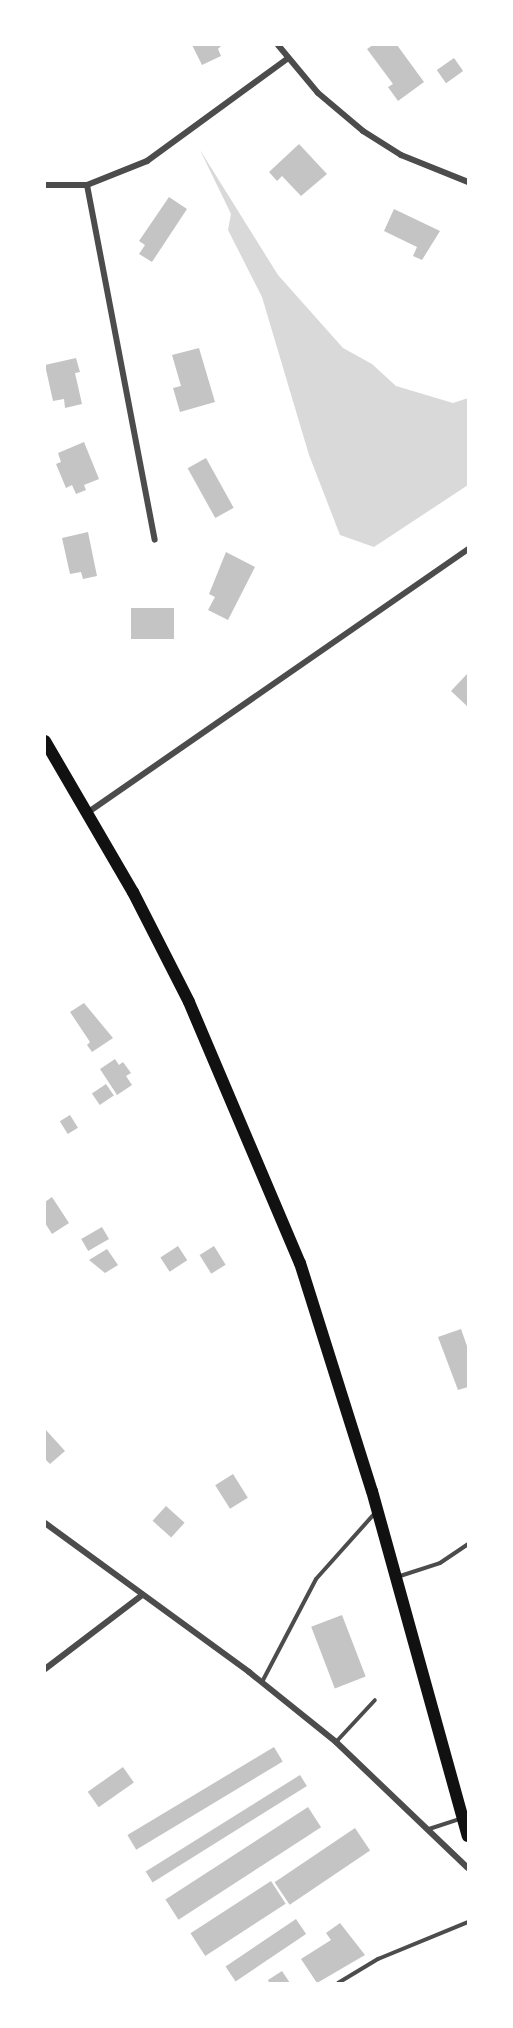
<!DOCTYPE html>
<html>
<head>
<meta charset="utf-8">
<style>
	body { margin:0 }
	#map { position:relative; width:513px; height:2028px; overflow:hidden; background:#fff; font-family:"Fira Sans",sans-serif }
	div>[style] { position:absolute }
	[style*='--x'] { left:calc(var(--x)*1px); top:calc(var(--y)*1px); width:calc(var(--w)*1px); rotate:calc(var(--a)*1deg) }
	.water>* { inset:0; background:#d9d9d9 }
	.building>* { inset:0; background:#c4c4c4; transform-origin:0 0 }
	.service>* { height:4px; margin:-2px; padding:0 2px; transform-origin:2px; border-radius:2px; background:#4c4c4c }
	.minor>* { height:6px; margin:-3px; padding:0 3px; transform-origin:3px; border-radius:3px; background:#4c4c4c }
	.primary>* { height:12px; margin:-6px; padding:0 6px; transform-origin:6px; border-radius:6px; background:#111 }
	span { translate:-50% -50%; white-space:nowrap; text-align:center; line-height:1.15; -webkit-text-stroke:5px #fff; paint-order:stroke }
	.frame { position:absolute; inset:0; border:46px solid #fff; pointer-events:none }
</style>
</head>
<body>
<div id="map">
	<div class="water">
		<i style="clip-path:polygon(200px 150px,278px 275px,343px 348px,372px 364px,396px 386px,453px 403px,468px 398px,468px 485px,374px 547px,340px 535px,309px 455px,262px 297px,228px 230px,231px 214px)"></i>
	</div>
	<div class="building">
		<i style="clip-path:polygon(192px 45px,222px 45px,218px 49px,221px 56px,202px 65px)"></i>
		<i style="clip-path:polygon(373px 45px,397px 45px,424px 82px,398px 101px,388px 87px,393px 84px,367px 49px)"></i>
		<i style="left:454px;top:58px;width:16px;height:21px;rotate:55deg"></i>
		<i style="clip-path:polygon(299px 144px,327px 174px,301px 196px,282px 176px,277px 181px,269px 172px)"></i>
		<i style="clip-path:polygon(169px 197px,187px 209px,152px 262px,139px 254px,145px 245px,139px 241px)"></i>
		<i style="clip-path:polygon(394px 209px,440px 231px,422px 260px,413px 256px,417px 247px,384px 231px)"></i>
		<i style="clip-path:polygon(199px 348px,215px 402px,180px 412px,173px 388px,181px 386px,172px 355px)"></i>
		<i style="clip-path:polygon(76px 358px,80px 372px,75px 373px,82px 404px,65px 408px,64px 399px,53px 401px,45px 365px)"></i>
		<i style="clip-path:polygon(84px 442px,99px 479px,84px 485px,86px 490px,76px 494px,72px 485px,66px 488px,56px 464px,61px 462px,58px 453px)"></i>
		<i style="left:206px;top:458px;width:57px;height:21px;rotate:61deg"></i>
		<i style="clip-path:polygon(88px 532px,97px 576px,83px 579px,81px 572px,70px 574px,62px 538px)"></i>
		<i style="clip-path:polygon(226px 552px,255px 567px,228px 620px,208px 610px,215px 597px,209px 594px)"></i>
		<i style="left:131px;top:608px;width:43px;height:31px"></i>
		<i style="clip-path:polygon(467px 674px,468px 675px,468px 707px,451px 691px)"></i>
		<i style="clip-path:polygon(84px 1003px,113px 1038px,92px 1052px,87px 1045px,90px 1042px,70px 1012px)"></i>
		<i style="clip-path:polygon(115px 1059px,119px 1065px,123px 1062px,131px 1073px,126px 1076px,132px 1085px,117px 1095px,100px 1069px)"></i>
		<i style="left:106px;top:1084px;width:14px;height:17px;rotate:56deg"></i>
		<i style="left:70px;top:1115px;width:15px;height:12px;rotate:58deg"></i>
		<i style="clip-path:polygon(52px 1197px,69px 1223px,52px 1234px,45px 1223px,45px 1202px)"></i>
		<i style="left:102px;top:1227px;width:14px;height:24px;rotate:60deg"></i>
		<i style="left:178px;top:1246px;width:17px;height:21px;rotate:57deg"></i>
		<i style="left:214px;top:1246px;width:22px;height:17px;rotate:58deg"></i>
		<i style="clip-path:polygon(107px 1249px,118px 1265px,105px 1273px,89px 1260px)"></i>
		<i style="clip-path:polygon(461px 1329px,468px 1349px,468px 1387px,458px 1390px,438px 1337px)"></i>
		<i style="clip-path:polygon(45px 1429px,65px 1451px,50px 1464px,45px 1459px)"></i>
		<i style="left:233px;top:1474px;width:28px;height:21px;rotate:58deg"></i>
		<i style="left:166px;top:1506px;width:25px;height:20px;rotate:42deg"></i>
		<i style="left:342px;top:1615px;width:66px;height:33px;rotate:69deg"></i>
		<i style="left:274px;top:1747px;width:17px;height:171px;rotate:59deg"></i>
		<i style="left:123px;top:1767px;width:19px;height:43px;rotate:55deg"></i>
		<i style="left:300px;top:1775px;width:13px;height:182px;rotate:58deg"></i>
		<i style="left:308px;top:1807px;width:24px;height:170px;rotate:57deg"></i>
		<i style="left:355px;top:1828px;width:27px;height:97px;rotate:56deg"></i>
		<i style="left:271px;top:1881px;width:27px;height:96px;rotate:57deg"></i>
		<i style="left:296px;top:1919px;width:18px;height:85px;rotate:56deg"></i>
		<i style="clip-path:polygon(340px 1923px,365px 1955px,317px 1983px,301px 1959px,331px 1940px,326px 1933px)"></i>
		<i style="clip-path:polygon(282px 1971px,290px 1983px,269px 1983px,268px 1980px)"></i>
	</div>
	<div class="service">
		<i style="--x:397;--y:1577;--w:45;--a:-18"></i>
		<i style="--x:440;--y:1563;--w:34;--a:-34"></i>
		<i style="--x:262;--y:1682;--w:116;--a:-62.3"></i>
		<i style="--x:316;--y:1579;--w:90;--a:-48.2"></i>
		<i style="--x:336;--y:1742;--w:57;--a:-47.1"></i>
		<i style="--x:429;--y:1829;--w:35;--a:-18"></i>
		<i style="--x:338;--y:1983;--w:47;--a:-31"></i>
		<i style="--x:378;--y:1959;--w:97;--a:-22.3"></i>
	</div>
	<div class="minor">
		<i style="--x:278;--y:45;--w:62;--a:50.2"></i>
		<i style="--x:318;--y:93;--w:59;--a:40.2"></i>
		<i style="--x:363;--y:131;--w:45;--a:32.3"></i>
		<i style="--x:401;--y:155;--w:72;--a:21.9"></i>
		<i style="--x:45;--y:185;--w:42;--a:0"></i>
		<i style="--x:87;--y:185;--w:65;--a:-21.8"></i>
		<i style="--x:147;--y:161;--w:173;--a:-36.1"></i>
		<i style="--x:87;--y:185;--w:361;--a:79.2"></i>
		<i style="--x:87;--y:813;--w:464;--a:-34.7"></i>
		<i style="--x:45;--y:1523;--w:253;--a:36.1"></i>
		<i style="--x:249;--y:1672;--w:112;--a:38.8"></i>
		<i style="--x:336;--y:1742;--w:182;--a:43.7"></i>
		<i style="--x:45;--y:1669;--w:122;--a:-37.3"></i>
	</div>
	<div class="primary">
		<i style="--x:45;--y:741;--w:175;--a:59.8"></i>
		<i style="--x:133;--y:892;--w:123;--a:63"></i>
		<i style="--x:189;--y:1002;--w:284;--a:67"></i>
		<i style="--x:300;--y:1263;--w:239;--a:72.5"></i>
		<i style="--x:372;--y:1491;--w:358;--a:74.5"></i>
	</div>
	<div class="frame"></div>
</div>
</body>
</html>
